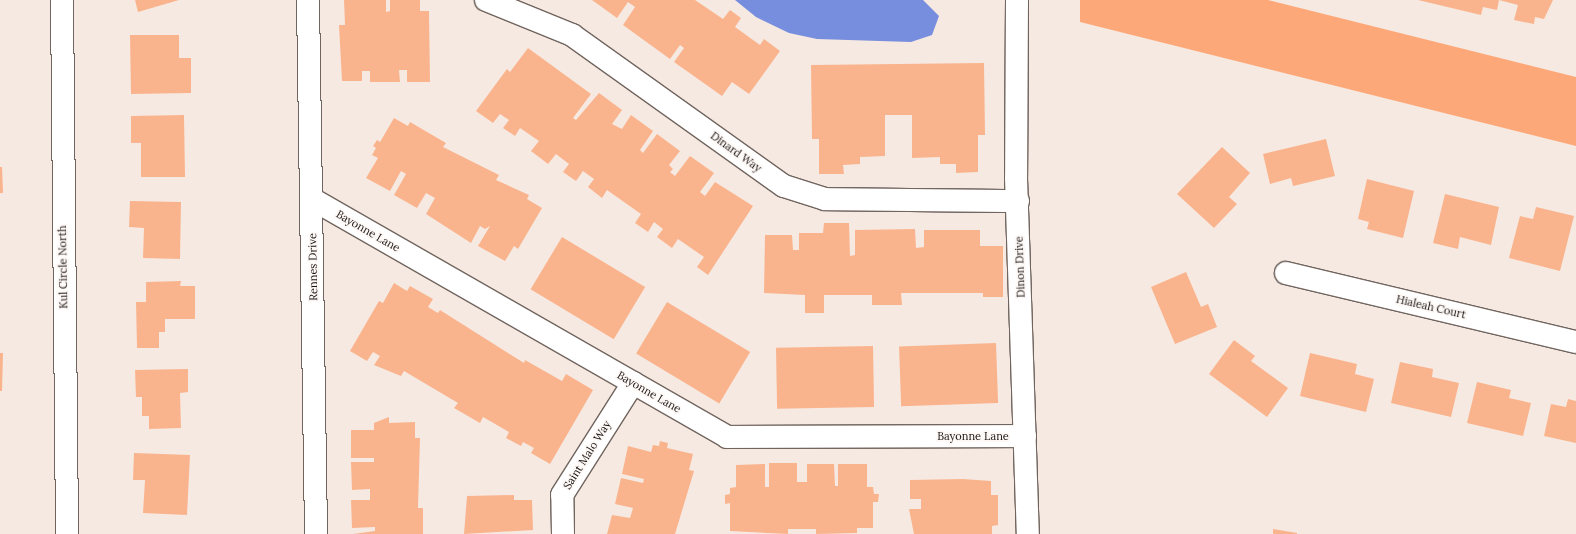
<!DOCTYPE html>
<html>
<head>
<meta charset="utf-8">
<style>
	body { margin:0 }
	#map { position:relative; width:1576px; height:534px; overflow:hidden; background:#f6e9e2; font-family:Lora,serif }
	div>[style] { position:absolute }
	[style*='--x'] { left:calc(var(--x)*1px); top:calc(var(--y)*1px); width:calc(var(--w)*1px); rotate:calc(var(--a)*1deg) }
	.green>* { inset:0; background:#fda878 }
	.water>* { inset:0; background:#778ddd }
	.building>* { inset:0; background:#fab48d; transform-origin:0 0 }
	.roads { filter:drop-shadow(1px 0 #71655f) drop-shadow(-1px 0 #71655f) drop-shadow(0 1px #71655f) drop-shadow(0 -1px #71655f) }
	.minor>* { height:22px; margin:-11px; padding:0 11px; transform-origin:11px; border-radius:11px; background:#fff }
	span { translate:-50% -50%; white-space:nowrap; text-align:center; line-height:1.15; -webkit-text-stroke:3.5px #fdf8f5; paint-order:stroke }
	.street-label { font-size:11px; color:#171210 }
</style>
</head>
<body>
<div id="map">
	<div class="green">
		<i style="clip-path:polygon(1080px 0,1268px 0,1576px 77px,1576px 146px,1080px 22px)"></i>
	</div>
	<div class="water">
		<i style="clip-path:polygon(735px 0,923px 0,939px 16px,932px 35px,911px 42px,817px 39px,789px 33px,756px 17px)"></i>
	</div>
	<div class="building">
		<i style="clip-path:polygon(135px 0,179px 0,138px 12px)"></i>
		<i style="clip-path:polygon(344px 0,386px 0,386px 12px,390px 11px,390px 0,420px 0,420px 11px,429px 11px,430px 82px,407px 82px,407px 70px,399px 70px,400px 82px,370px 82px,370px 71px,362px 71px,362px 81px,342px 81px,339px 25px,345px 25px)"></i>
		<i style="clip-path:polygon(592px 0,695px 0,723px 19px,730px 10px,741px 18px,735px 27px,760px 45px,764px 39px,780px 51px,749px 94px,732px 82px,722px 96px,674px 62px,684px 48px,680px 45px,670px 59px,623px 25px,635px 7px,628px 2px,617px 18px)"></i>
		<i style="clip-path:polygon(1418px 0,1553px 0,1544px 19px,1535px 17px,1534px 24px,1514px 20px,1518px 5px,1499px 0,1497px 10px,1483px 7px,1481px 15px)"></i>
		<i style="clip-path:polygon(130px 35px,179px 35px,179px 58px,191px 58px,191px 93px,131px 94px)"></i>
		<i style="clip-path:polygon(528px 48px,591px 94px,573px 118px,576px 120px,599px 93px,622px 110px,612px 124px,622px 129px,631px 115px,653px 131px,640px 150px,643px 153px,657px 134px,680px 151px,669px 165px,673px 169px,670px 172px,675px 176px,690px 156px,714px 173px,700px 192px,705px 196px,715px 182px,753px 206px,708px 275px,697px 267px,704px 257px,678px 239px,672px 248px,657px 237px,663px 229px,654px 222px,648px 232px,635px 223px,641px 214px,607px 190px,602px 198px,588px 187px,594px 179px,583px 171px,576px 181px,563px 172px,569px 164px,556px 154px,548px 164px,531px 151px,539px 141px,520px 128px,515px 136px,503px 128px,509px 120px,500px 114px,493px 123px,476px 111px,507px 69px,510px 72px)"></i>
		<i style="clip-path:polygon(984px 63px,985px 135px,978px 135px,978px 172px,956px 173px,956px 164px,940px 164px,940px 157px,912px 158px,912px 115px,885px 115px,885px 156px,860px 157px,860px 164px,843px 165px,844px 174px,819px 174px,819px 139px,812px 139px,811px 65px)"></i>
		<i style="clip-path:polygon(184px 115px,185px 177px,141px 177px,141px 143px,131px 143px,131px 116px)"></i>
		<i style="clip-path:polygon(394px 118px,408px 126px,410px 122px,446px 143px,443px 147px,499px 175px,496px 180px,529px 195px,527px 199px,542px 208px,518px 249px,514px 246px,505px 261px,478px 246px,490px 226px,485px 229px,480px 226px,471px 243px,426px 214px,435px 198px,426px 193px,417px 208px,394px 195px,406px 174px,401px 171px,390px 191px,366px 178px,378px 158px,372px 155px,376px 148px,373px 146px,377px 140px,380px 142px)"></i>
		<i style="clip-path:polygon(1326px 139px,1335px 176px,1293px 186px,1291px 178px,1270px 184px,1263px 154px)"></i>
		<i style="clip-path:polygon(1222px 147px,1250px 173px,1229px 197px,1237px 204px,1214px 228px,1177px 194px)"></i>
		<i style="clip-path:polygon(0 167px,2px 167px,3px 193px,0 193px)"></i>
		<i style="clip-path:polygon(1367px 179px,1414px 191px,1403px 238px,1367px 229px,1369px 222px,1358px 219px)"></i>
		<i style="clip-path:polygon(1445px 194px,1499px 207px,1491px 245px,1460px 237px,1458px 249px,1433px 243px)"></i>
		<i style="clip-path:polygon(130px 201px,181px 202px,180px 259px,143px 258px,144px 228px,129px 227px)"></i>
		<i style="clip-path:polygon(1536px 207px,1574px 216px,1560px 271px,1509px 258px,1520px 216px,1533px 219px)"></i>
		<i style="clip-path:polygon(824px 223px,849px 223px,850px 256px,855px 255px,855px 230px,915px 229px,916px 248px,924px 247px,924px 230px,980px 230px,980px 246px,1003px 246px,1003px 297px,983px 297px,983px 293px,901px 293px,902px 305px,872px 305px,872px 295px,824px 295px,824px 313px,805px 313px,805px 295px,764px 293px,765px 235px,792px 235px,793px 250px,799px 250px,799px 233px,823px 233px)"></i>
		<i style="left:562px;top:237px;width:97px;height:61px;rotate:31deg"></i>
		<i style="clip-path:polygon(1186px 272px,1201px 307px,1208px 304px,1217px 327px,1175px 344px,1151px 287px)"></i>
		<i style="clip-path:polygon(181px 281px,180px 286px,195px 286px,195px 319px,165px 319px,165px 332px,159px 332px,159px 348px,137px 348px,136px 302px,146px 302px,146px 282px)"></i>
		<i style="clip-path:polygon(394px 283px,407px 291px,410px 286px,433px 299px,428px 307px,438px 313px,440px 310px,524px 363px,525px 360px,562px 381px,566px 374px,593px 390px,550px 464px,531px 453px,534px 448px,523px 442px,521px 446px,506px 438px,509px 432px,483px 417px,480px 423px,454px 408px,458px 403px,404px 371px,401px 376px,374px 365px,380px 356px,373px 352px,367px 361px,350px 351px,379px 301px,383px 303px)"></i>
		<i style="left:667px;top:302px;width:97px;height:60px;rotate:31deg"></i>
		<i style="clip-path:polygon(1234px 340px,1255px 356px,1251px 361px,1288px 388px,1267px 417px,1209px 374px)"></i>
		<i style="left:996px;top:343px;width:60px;height:97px;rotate:88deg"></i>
		<i style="left:873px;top:346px;width:61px;height:97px;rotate:89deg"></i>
		<i style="clip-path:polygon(0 353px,3px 353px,2px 391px,0 391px)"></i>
		<i style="clip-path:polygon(1310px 353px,1357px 364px,1355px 374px,1374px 379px,1366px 412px,1300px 396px)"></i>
		<i style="clip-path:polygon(1400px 362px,1433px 369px,1432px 377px,1459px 383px,1451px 417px,1391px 403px)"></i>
		<i style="clip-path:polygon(188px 369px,188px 392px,180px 393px,181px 428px,149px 429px,149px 416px,142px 416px,142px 397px,136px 397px,135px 370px)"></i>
		<i style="clip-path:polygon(1477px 382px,1511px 390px,1509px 398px,1531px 403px,1523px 436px,1467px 423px)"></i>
		<i style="clip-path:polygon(1568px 399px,1576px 401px,1576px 443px,1544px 436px,1551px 404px,1566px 407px)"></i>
		<i style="clip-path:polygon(389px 417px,389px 423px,415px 422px,415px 438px,420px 438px,418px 508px,423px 508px,423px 534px,353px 534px,375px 531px,375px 527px,352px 528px,351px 500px,370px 500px,370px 489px,352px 490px,351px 462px,374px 462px,374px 458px,351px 458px,351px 430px,374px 430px,374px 423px)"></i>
		<i style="clip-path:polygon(660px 441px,668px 443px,667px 448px,693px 454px,689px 470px,694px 471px,675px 534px,607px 534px,612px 515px,630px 518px,633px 508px,615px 504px,621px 478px,643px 483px,644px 479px,622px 474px,628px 446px,651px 452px,653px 445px,659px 446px)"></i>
		<i style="clip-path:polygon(134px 453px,190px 455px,187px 515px,143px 513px,145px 480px,133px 480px)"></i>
		<i style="clip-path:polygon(769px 463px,797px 463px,797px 482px,807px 482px,807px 464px,834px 464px,835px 486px,838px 486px,838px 464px,867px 464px,867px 487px,873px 487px,874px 494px,879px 494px,878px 502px,873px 502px,873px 528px,857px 528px,857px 533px,816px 534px,816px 529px,788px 529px,788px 534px,730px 531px,730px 503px,725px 504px,725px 495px,730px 494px,730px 488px,736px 487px,736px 465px,765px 464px,765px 487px,769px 487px)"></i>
		<i style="clip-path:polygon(963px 479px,991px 481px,991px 495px,998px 495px,998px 525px,992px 526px,992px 534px,914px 534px,909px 509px,921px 509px,921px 499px,910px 499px,910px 480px)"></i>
		<i style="clip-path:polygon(514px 495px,514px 500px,532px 500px,533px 530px,464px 534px,467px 496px)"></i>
		<i style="clip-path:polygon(1273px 529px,1297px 533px,1297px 534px,1273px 534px)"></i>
	</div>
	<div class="roads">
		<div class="minor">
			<i style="--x:62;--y:0;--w:534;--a:89.46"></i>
			<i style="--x:308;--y:0;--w:534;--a:89.14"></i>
			<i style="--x:486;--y:0;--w:93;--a:22.1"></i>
			<i style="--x:572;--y:35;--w:260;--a:35.5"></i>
			<i style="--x:784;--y:186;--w:43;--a:17.6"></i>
			<i style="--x:825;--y:199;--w:193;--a:0.6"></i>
			<i style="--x:1017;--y:0;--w:178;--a:90.3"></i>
			<i style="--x:1016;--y:178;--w:356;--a:88.1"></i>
			<i style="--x:312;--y:199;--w:478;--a:29.8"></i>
			<i style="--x:727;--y:437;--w:298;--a:-0.2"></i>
			<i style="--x:1286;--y:273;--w:298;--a:13.4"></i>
			<i style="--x:563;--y:534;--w:39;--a:-91"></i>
			<i style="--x:562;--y:495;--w:133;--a:-57.6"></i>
		</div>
	</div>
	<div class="street-label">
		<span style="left:736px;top:152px;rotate:36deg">Dinard Way</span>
		<span style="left:368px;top:231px;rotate:30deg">Bayonne Lane</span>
		<span style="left:63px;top:267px;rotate:-91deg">Kul Circle North</span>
		<span style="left:313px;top:267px;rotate:-91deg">Rennes Drive</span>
		<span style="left:1020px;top:267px;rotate:-92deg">Dinon Drive</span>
		<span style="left:1431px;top:307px;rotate:13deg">Hialeah Court</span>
		<span style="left:649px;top:392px;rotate:30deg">Bayonne Lane</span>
		<span style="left:973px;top:436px">Bayonne Lane</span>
		<span style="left:587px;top:455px;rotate:-58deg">Saint Malo Way</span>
	</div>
</div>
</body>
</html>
